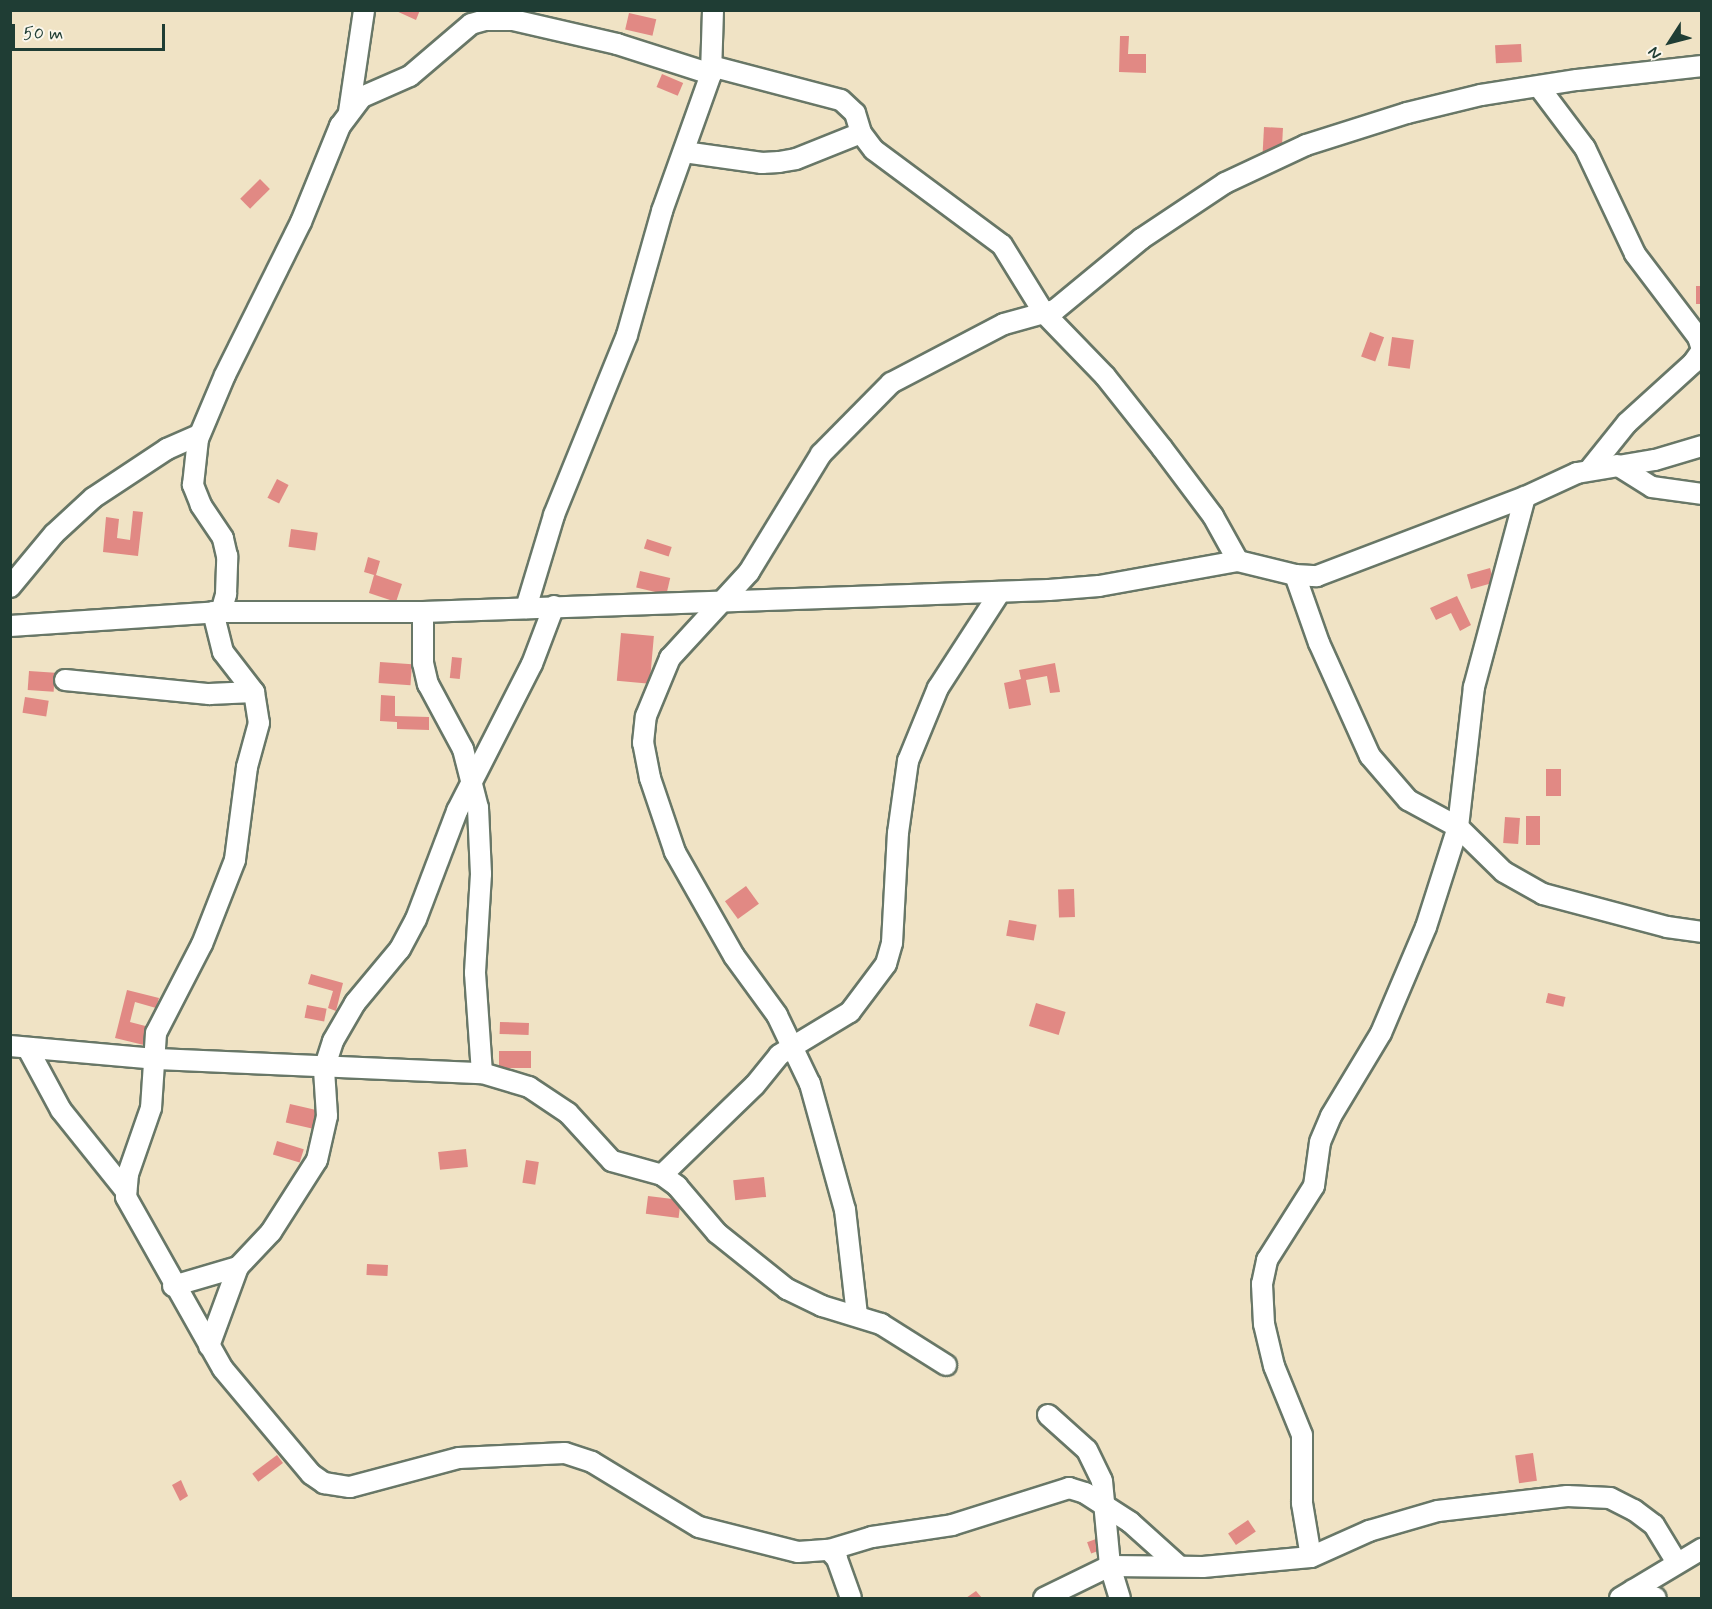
<!DOCTYPE html>
<html>
<head>
<meta charset="utf-8">
<style>
	body { margin:0 }
	#map { position:relative; width:1712px; height:1609px; overflow:hidden; background:#f0e3c5; font-family:Mynerve,sans-serif }
	div>[style] { position:absolute }
	[style*='--x'] { left:calc(var(--x)*1px); top:calc(var(--y)*1px); width:calc(var(--w)*1px); rotate:calc(var(--a)*1deg) }
	.building>* { inset:0; background:#e18984; transform-origin:0 0 }
	.roads { filter:drop-shadow(2px 0 #687767) drop-shadow(-2px 0 #687767) drop-shadow(0 2px #687767) drop-shadow(0 -2px #687767) }
	.street>* { height:20px; margin:-10px; padding:0 10px; transform-origin:10px; border-radius:10px; background:#fff }
	span { translate:-50% -50%; white-space:nowrap; text-align:center; line-height:1.15; -webkit-text-stroke:4.5px #fbf7ec; paint-order:stroke }
	.frame { position:absolute; inset:0; border:12px solid #1f3d34; pointer-events:none }
	.north { position:absolute; left:1640px; top:12px; width:60px; height:60px; -webkit-text-stroke:4px #fbf7ec; paint-order:stroke; rotate:234deg; font-size:16px; font-weight:700; line-height:24px; text-align:center; color:#1f3d34 }
	.north::after { content:''; display:block; margin:auto; width:21px; height:27px; background:#1f3d34; clip-path:polygon(50% 0,100% 100%,50% 72%,0 100%) }
	.scale { position:absolute; left:12px; top:24px; width:153px; height:27px; box-sizing:border-box; border:3px solid #1f3d34; border-top:0; padding-left:8px; font-size:18px; line-height:21px; white-space:nowrap; color:#1f3d34; -webkit-text-stroke:4px #fbf7ec; paint-order:stroke }
</style>
</head>
<body>
<div id="map">
	<div class="building">
		<i style="clip-path:polygon(394px 10px,420px 10px,416px 20px)"></i>
		<i style="left:629px;top:13px;width:28px;height:17px;rotate:13deg"></i>
		<i style="clip-path:polygon(1120px 36px,1129px 36px,1128px 54px,1146px 54px,1146px 73px,1119px 72px)"></i>
		<i style="left:1521px;top:44px;width:18px;height:26px;rotate:87deg"></i>
		<i style="left:662px;top:74px;width:23px;height:14px;rotate:23deg"></i>
		<i style="left:1264px;top:127px;width:19px;height:26px;rotate:3deg"></i>
		<i style="left:260px;top:179px;width:14px;height:28px;rotate:45deg"></i>
		<i style="left:1696px;top:286px;width:6px;height:18px"></i>
		<i style="left:1370px;top:332px;width:15px;height:26px;rotate:20deg"></i>
		<i style="left:1392px;top:337px;width:22px;height:29px;rotate:8deg"></i>
		<i style="left:277px;top:479px;width:13px;height:21px;rotate:27deg"></i>
		<i style="clip-path:polygon(133px 511px,143px 512px,138px 556px,103px 552px,106px 517px,119px 519px,117px 538px,130px 540px)"></i>
		<i style="left:291px;top:529px;width:27px;height:18px;rotate:8deg"></i>
		<i style="left:647px;top:539px;width:26px;height:10px;rotate:18deg"></i>
		<i style="clip-path:polygon(368px 557px,380px 561px,376px 575px,402px 584px,396px 602px,369px 593px,374px 575px,364px 572px)"></i>
		<i style="left:1490px;top:568px;width:15px;height:24px;rotate:74deg"></i>
		<i style="left:640px;top:571px;width:31px;height:17px;rotate:13deg"></i>
		<i style="clip-path:polygon(1457px 596px,1471px 625px,1460px 631px,1451px 613px,1436px 620px,1430px 608px)"></i>
		<i style="left:621px;top:633px;width:33px;height:48px;rotate:5deg"></i>
		<i style="left:452px;top:657px;width:10px;height:21px;rotate:6deg"></i>
		<i style="left:380px;top:662px;width:32px;height:21px;rotate:4deg"></i>
		<i style="clip-path:polygon(1055px 663px,1060px 692px,1050px 693px,1047px 676px,1026px 680px,1031px 705px,1009px 709px,1004px 683px,1021px 679px,1019px 670px)"></i>
		<i style="left:29px;top:671px;width:26px;height:19px;rotate:4deg"></i>
		<i style="clip-path:polygon(381px 695px,395px 696px,395px 716px,429px 717px,429px 730px,397px 729px,397px 722px,380px 721px)"></i>
		<i style="left:25px;top:697px;width:24px;height:16px;rotate:9deg"></i>
		<i style="left:1546px;top:769px;width:15px;height:27px"></i>
		<i style="left:1526px;top:816px;width:14px;height:29px"></i>
		<i style="left:1505px;top:817px;width:15px;height:26px;rotate:4deg"></i>
		<i style="left:746px;top:886px;width:22px;height:26px;rotate:54deg"></i>
		<i style="left:1074px;top:889px;width:28px;height:16px;rotate:88deg"></i>
		<i style="left:1009px;top:920px;width:28px;height:16px;rotate:10deg"></i>
		<i style="clip-path:polygon(311px 974px,343px 983px,336px 1011px,328px 1008px,333px 991px,308px 984px)"></i>
		<i style="clip-path:polygon(127px 990px,159px 998px,156px 1008px,135px 1002px,130px 1022px,153px 1028px,148px 1046px,115px 1038px)"></i>
		<i style="left:1548px;top:993px;width:18px;height:10px;rotate:13deg"></i>
		<i style="left:1036px;top:1003px;width:31px;height:24px;rotate:17deg"></i>
		<i style="left:307px;top:1005px;width:20px;height:13px;rotate:11deg"></i>
		<i style="left:500px;top:1022px;width:29px;height:12px;rotate:2deg"></i>
		<i style="left:531px;top:1051px;width:17px;height:32px;rotate:90deg"></i>
		<i style="left:290px;top:1104px;width:28px;height:19px;rotate:13deg"></i>
		<i style="left:277px;top:1141px;width:28px;height:14px;rotate:17deg"></i>
		<i style="left:466px;top:1149px;width:18px;height:28px;rotate:84deg"></i>
		<i style="left:526px;top:1160px;width:13px;height:23px;rotate:9deg"></i>
		<i style="left:764px;top:1177px;width:20px;height:31px;rotate:84deg"></i>
		<i style="left:648px;top:1196px;width:33px;height:18px;rotate:7deg"></i>
		<i style="left:367px;top:1264px;width:21px;height:11px;rotate:3deg"></i>
		<i style="left:1533px;top:1453px;width:28px;height:18px;rotate:82deg"></i>
		<i style="left:277px;top:1455px;width:10px;height:31px;rotate:53deg"></i>
		<i style="clip-path:polygon(181px 1480px,188px 1496px,180px 1501px,172px 1485px)"></i>
		<i style="left:1248px;top:1520px;width:14px;height:24px;rotate:56deg"></i>
		<i style="left:1104px;top:1536px;width:12px;height:18px;rotate:70deg"></i>
		<i style="clip-path:polygon(976px 1591px,982px 1598px,966px 1598px)"></i>
	</div>
	<div class="roads">
		<div class="street">
			<i style="--x:711;--y:66;--w:134;--a:14.7"></i>
			<i style="--x:841;--y:100;--w:19;--a:43"></i>
			<i style="--x:855;--y:113;--w:21;--a:73"></i>
			<i style="--x:861;--y:133;--w:21;--a:53"></i>
			<i style="--x:874;--y:150;--w:159;--a:36.6"></i>
			<i style="--x:1002;--y:245;--w:80;--a:58.3"></i>
			<i style="--x:1044;--y:313;--w:88;--a:45.9"></i>
			<i style="--x:1105;--y:376;--w:92;--a:51.6"></i>
			<i style="--x:1162;--y:448;--w:85;--a:53.1"></i>
			<i style="--x:1213;--y:516;--w:51;--a:60.9"></i>
			<i style="--x:1539;--y:87;--w:76;--a:53"></i>
			<i style="--x:1585;--y:148;--w:117;--a:64.7"></i>
			<i style="--x:1635;--y:254;--w:104;--a:52.8"></i>
			<i style="--x:1698;--y:337;--w:13;--a:72"></i>
			<i style="--x:349;--y:112;--w:103;--a:-81.6"></i>
			<i style="--x:684;--y:152;--w:79;--a:8"></i>
			<i style="--x:762;--y:163;--w:17;--a:-3"></i>
			<i style="--x:779;--y:162;--w:17;--a:-10"></i>
			<i style="--x:796;--y:159;--w:70;--a:-21.8"></i>
			<i style="--x:1617;--y:465;--w:41;--a:32.2"></i>
			<i style="--x:1652;--y:487;--w:50;--a:8"></i>
			<i style="--x:1590;--y:469;--w:59;--a:-51.2"></i>
			<i style="--x:1627;--y:423;--w:89;--a:-42.3"></i>
			<i style="--x:1693;--y:363;--w:16;--a:-55"></i>
			<i style="--x:1295;--y:575;--w:72;--a:70.6"></i>
			<i style="--x:1319;--y:643;--w:124;--a:65.7"></i>
			<i style="--x:1370;--y:756;--w:58;--a:49.2"></i>
			<i style="--x:1408;--y:800;--w:57;--a:28.4"></i>
			<i style="--x:1458;--y:827;--w:64;--a:44.4"></i>
			<i style="--x:1504;--y:872;--w:45;--a:29.4"></i>
			<i style="--x:1543;--y:894;--w:128;--a:14.9"></i>
			<i style="--x:1667;--y:927;--w:35;--a:8"></i>
			<i style="--x:10;--y:587;--w:69;--a:-50.3"></i>
			<i style="--x:54;--y:534;--w:53;--a:-42.7"></i>
			<i style="--x:93;--y:498;--w:89;--a:-33.5"></i>
			<i style="--x:167;--y:449;--w:35;--a:-24"></i>
			<i style="--x:526;--y:608;--w:97;--a:-73.2"></i>
			<i style="--x:554;--y:515;--w:194;--a:-67.9"></i>
			<i style="--x:627;--y:335;--w:129;--a:-74.2"></i>
			<i style="--x:662;--y:211;--w:145;--a:-70.3"></i>
			<i style="--x:711;--y:74;--w:64;--a:-88.2"></i>
			<i style="--x:213;--y:612;--w:41;--a:76"></i>
			<i style="--x:223;--y:652;--w:51;--a:52.2"></i>
			<i style="--x:254;--y:692;--w:31;--a:81"></i>
			<i style="--x:259;--y:723;--w:46;--a:105.3"></i>
			<i style="--x:247;--y:767;--w:94;--a:97.4"></i>
			<i style="--x:235;--y:860;--w:90;--a:111.4"></i>
			<i style="--x:202;--y:944;--w:100;--a:117.3"></i>
			<i style="--x:156;--y:1033;--w:75;--a:93.8"></i>
			<i style="--x:151;--y:1108;--w:70;--a:109.2"></i>
			<i style="--x:128;--y:1174;--w:23;--a:95"></i>
			<i style="--x:126;--y:1197;--w:197;--a:60.6"></i>
			<i style="--x:223;--y:1369;--w:137;--a:50"></i>
			<i style="--x:311;--y:1474;--w:16;--a:35"></i>
			<i style="--x:324;--y:1483;--w:26;--a:9"></i>
			<i style="--x:350;--y:1487;--w:113;--a:-14.9"></i>
			<i style="--x:459;--y:1458;--w:106;--a:-2.7"></i>
			<i style="--x:565;--y:1453;--w:28;--a:18"></i>
			<i style="--x:592;--y:1462;--w:125;--a:31.3"></i>
			<i style="--x:699;--y:1527;--w:102;--a:14.2"></i>
			<i style="--x:798;--y:1552;--w:31;--a:-4"></i>
			<i style="--x:829;--y:1550;--w:45;--a:-16.8"></i>
			<i style="--x:872;--y:1537;--w:81;--a:-8.5"></i>
			<i style="--x:952;--y:1525;--w:123;--a:-17.5"></i>
			<i style="--x:1069;--y:1488;--w:17;--a:17"></i>
			<i style="--x:1085;--y:1493;--w:54;--a:32.8"></i>
			<i style="--x:1130;--y:1522;--w:66;--a:41.9"></i>
			<i style="--x:221;--y:612;--w:19;--a:-74"></i>
			<i style="--x:226;--y:594;--w:38;--a:-88"></i>
			<i style="--x:227;--y:556;--w:18;--a:-103"></i>
			<i style="--x:223;--y:538;--w:40;--a:-124"></i>
			<i style="--x:201;--y:505;--w:22;--a:-112"></i>
			<i style="--x:193;--y:485;--w:46;--a:-83.8"></i>
			<i style="--x:198;--y:439;--w:69;--a:-67.1"></i>
			<i style="--x:225;--y:375;--w:171;--a:-63.6"></i>
			<i style="--x:301;--y:222;--w:104;--a:-67.9"></i>
			<i style="--x:340;--y:126;--w:36;--a:-53"></i>
			<i style="--x:362;--y:97;--w:52;--a:-23.6"></i>
			<i style="--x:410;--y:76;--w:80;--a:-40.4"></i>
			<i style="--x:471;--y:24;--w:15;--a:-16"></i>
			<i style="--x:485;--y:20;--w:28;--a:0"></i>
			<i style="--x:513;--y:20;--w:107;--a:13"></i>
			<i style="--x:617;--y:44;--w:99;--a:17.7"></i>
			<i style="--x:423;--y:612;--w:51;--a:90"></i>
			<i style="--x:423;--y:663;--w:22;--a:77"></i>
			<i style="--x:428;--y:684;--w:74;--a:61.7"></i>
			<i style="--x:463;--y:749;--w:61;--a:75.7"></i>
			<i style="--x:478;--y:808;--w:66;--a:87.4"></i>
			<i style="--x:481;--y:874;--w:99;--a:93.5"></i>
			<i style="--x:475;--y:973;--w:100;--a:86"></i>
			<i style="--x:10;--y:626;--w:211;--a:-3.8"></i>
			<i style="--x:221;--y:612;--w:202;--a:0"></i>
			<i style="--x:423;--y:612;--w:626;--a:-2.01"></i>
			<i style="--x:1049;--y:590;--w:50;--a:-4.6"></i>
			<i style="--x:1099;--y:586;--w:141;--a:-10.2"></i>
			<i style="--x:1238;--y:561;--w:59;--a:13.8"></i>
			<i style="--x:1295;--y:575;--w:22;--a:3"></i>
			<i style="--x:1317;--y:576;--w:222;--a:-20.8"></i>
			<i style="--x:1525;--y:497;--w:57;--a:-24.8"></i>
			<i style="--x:1577;--y:473;--w:79;--a:-9.5"></i>
			<i style="--x:1655;--y:460;--w:49;--a:-16.6"></i>
			<i style="--x:65;--y:680;--w:145;--a:5.6"></i>
			<i style="--x:209;--y:694;--w:45;--a:-2.5"></i>
			<i style="--x:10;--y:1046;--w:148;--a:5.1"></i>
			<i style="--x:157;--y:1059;--w:325;--a:2.5"></i>
			<i style="--x:482;--y:1073;--w:49;--a:16.6"></i>
			<i style="--x:529;--y:1087;--w:47;--a:33.7"></i>
			<i style="--x:568;--y:1113;--w:65;--a:47.5"></i>
			<i style="--x:612;--y:1161;--w:52;--a:15.6"></i>
			<i style="--x:662;--y:1175;--w:19;--a:36"></i>
			<i style="--x:677;--y:1186;--w:62;--a:49.6"></i>
			<i style="--x:717;--y:1233;--w:90;--a:38.7"></i>
			<i style="--x:787;--y:1289;--w:39;--a:26"></i>
			<i style="--x:822;--y:1306;--w:62;--a:17"></i>
			<i style="--x:881;--y:1324;--w:77;--a:32.2"></i>
			<i style="--x:28;--y:1049;--w:69;--a:61.6"></i>
			<i style="--x:61;--y:1110;--w:104;--a:51.3"></i>
			<i style="--x:662;--y:1175;--w:129;--a:-44.1"></i>
			<i style="--x:755;--y:1085;--w:38;--a:-51"></i>
			<i style="--x:779;--y:1055;--w:83;--a:-31.2"></i>
			<i style="--x:850;--y:1012;--w:60;--a:-53.1"></i>
			<i style="--x:886;--y:964;--w:22;--a:-74"></i>
			<i style="--x:892;--y:943;--w:110;--a:-86.9"></i>
			<i style="--x:898;--y:833;--w:73;--a:-82.1"></i>
			<i style="--x:908;--y:761;--w:79;--a:-67.7"></i>
			<i style="--x:938;--y:688;--w:114;--a:-57.1"></i>
			<i style="--x:173;--y:1286;--w:68;--a:-16.3"></i>
			<i style="--x:857;--y:1315;--w:106;--a:-96.5"></i>
			<i style="--x:845;--y:1210;--w:131;--a:-105.5"></i>
			<i style="--x:810;--y:1084;--w:76;--a:-115.6"></i>
			<i style="--x:777;--y:1015;--w:73;--a:-126.1"></i>
			<i style="--x:734;--y:956;--w:120;--a:-119.6"></i>
			<i style="--x:675;--y:852;--w:78;--a:-108.7"></i>
			<i style="--x:650;--y:778;--w:36;--a:-101"></i>
			<i style="--x:643;--y:743;--w:27;--a:-84"></i>
			<i style="--x:646;--y:716;--w:63;--a:-67.5"></i>
			<i style="--x:670;--y:658;--w:117;--a:-47.4"></i>
			<i style="--x:749;--y:572;--w:138;--a:-58.6"></i>
			<i style="--x:821;--y:454;--w:100;--a:-45.4"></i>
			<i style="--x:891;--y:383;--w:127;--a:-27.6"></i>
			<i style="--x:1004;--y:324;--w:53;--a:-15.4"></i>
			<i style="--x:1055;--y:310;--w:112;--a:-39.5"></i>
			<i style="--x:1141;--y:239;--w:101;--a:-33.7"></i>
			<i style="--x:1225;--y:183;--w:89;--a:-25.1"></i>
			<i style="--x:1306;--y:145;--w:106;--a:-17.6"></i>
			<i style="--x:1407;--y:113;--w:76;--a:-13.7"></i>
			<i style="--x:1481;--y:95;--w:97;--a:-8.9"></i>
			<i style="--x:1577;--y:80;--w:126;--a:-6.4"></i>
			<i style="--x:209;--y:1346;--w:84;--a:-69.8"></i>
			<i style="--x:238;--y:1267;--w:48;--a:-46.7"></i>
			<i style="--x:271;--y:1232;--w:85;--a:-57.4"></i>
			<i style="--x:317;--y:1160;--w:45;--a:-77.2"></i>
			<i style="--x:327;--y:1116;--w:47;--a:-93.7"></i>
			<i style="--x:324;--y:1069;--w:29;--a:-72"></i>
			<i style="--x:333;--y:1041;--w:44;--a:-59.9"></i>
			<i style="--x:355;--y:1003;--w:70;--a:-50.2"></i>
			<i style="--x:400;--y:949;--w:34;--a:-62"></i>
			<i style="--x:416;--y:919;--w:116;--a:-69.2"></i>
			<i style="--x:457;--y:811;--w:165;--a:-63"></i>
			<i style="--x:532;--y:664;--w:62;--a:-69.2"></i>
			<i style="--x:1048;--y:1415;--w:52;--a:41.9"></i>
			<i style="--x:1087;--y:1450;--w:34;--a:64"></i>
			<i style="--x:1102;--y:1481;--w:85;--a:84.6"></i>
			<i style="--x:1110;--y:1566;--w:34;--a:73"></i>
			<i style="--x:829;--y:1550;--w:12;--a:48"></i>
			<i style="--x:837;--y:1559;--w:41;--a:70.3"></i>
			<i style="--x:1311;--y:1557;--w:55;--a:-99.5"></i>
			<i style="--x:1302;--y:1503;--w:68;--a:-90"></i>
			<i style="--x:1302;--y:1435;--w:74;--a:-112.1"></i>
			<i style="--x:1274;--y:1366;--w:43;--a:-103.4"></i>
			<i style="--x:1264;--y:1324;--w:40;--a:-92.9"></i>
			<i style="--x:1262;--y:1284;--w:25;--a:-78"></i>
			<i style="--x:1267;--y:1260;--w:88;--a:-57.6"></i>
			<i style="--x:1314;--y:1186;--w:44;--a:-82.2"></i>
			<i style="--x:1320;--y:1142;--w:28;--a:-67"></i>
			<i style="--x:1331;--y:1116;--w:97;--a:-58.9"></i>
			<i style="--x:1381;--y:1033;--w:115;--a:-67"></i>
			<i style="--x:1426;--y:927;--w:105;--a:-72.3"></i>
			<i style="--x:1458;--y:827;--w:141;--a:-83.5"></i>
			<i style="--x:1474;--y:687;--w:197;--a:-75"></i>
			<i style="--x:1633;--y:1590;--w:24;--a:19"></i>
			<i style="--x:1044;--y:1598;--w:73;--a:-25.9"></i>
			<i style="--x:1110;--y:1566;--w:93;--a:0.6"></i>
			<i style="--x:1203;--y:1567;--w:108;--a:-5.3"></i>
			<i style="--x:1311;--y:1557;--w:64;--a:-24.1"></i>
			<i style="--x:1369;--y:1531;--w:72;--a:-16.2"></i>
			<i style="--x:1438;--y:1511;--w:130;--a:-6.6"></i>
			<i style="--x:1567;--y:1496;--w:43;--a:2.7"></i>
			<i style="--x:1610;--y:1498;--w:27;--a:27"></i>
			<i style="--x:1634;--y:1510;--w:25;--a:37"></i>
			<i style="--x:1654;--y:1525;--w:42;--a:58.6"></i>
			<i style="--x:1620;--y:1598;--w:96;--a:-30.9"></i>
		</div>
	</div>
	<div class="frame"></div>
	<div class="north">N</div>
	<div class="scale">50 m</div>
</div>
</body>
</html>
